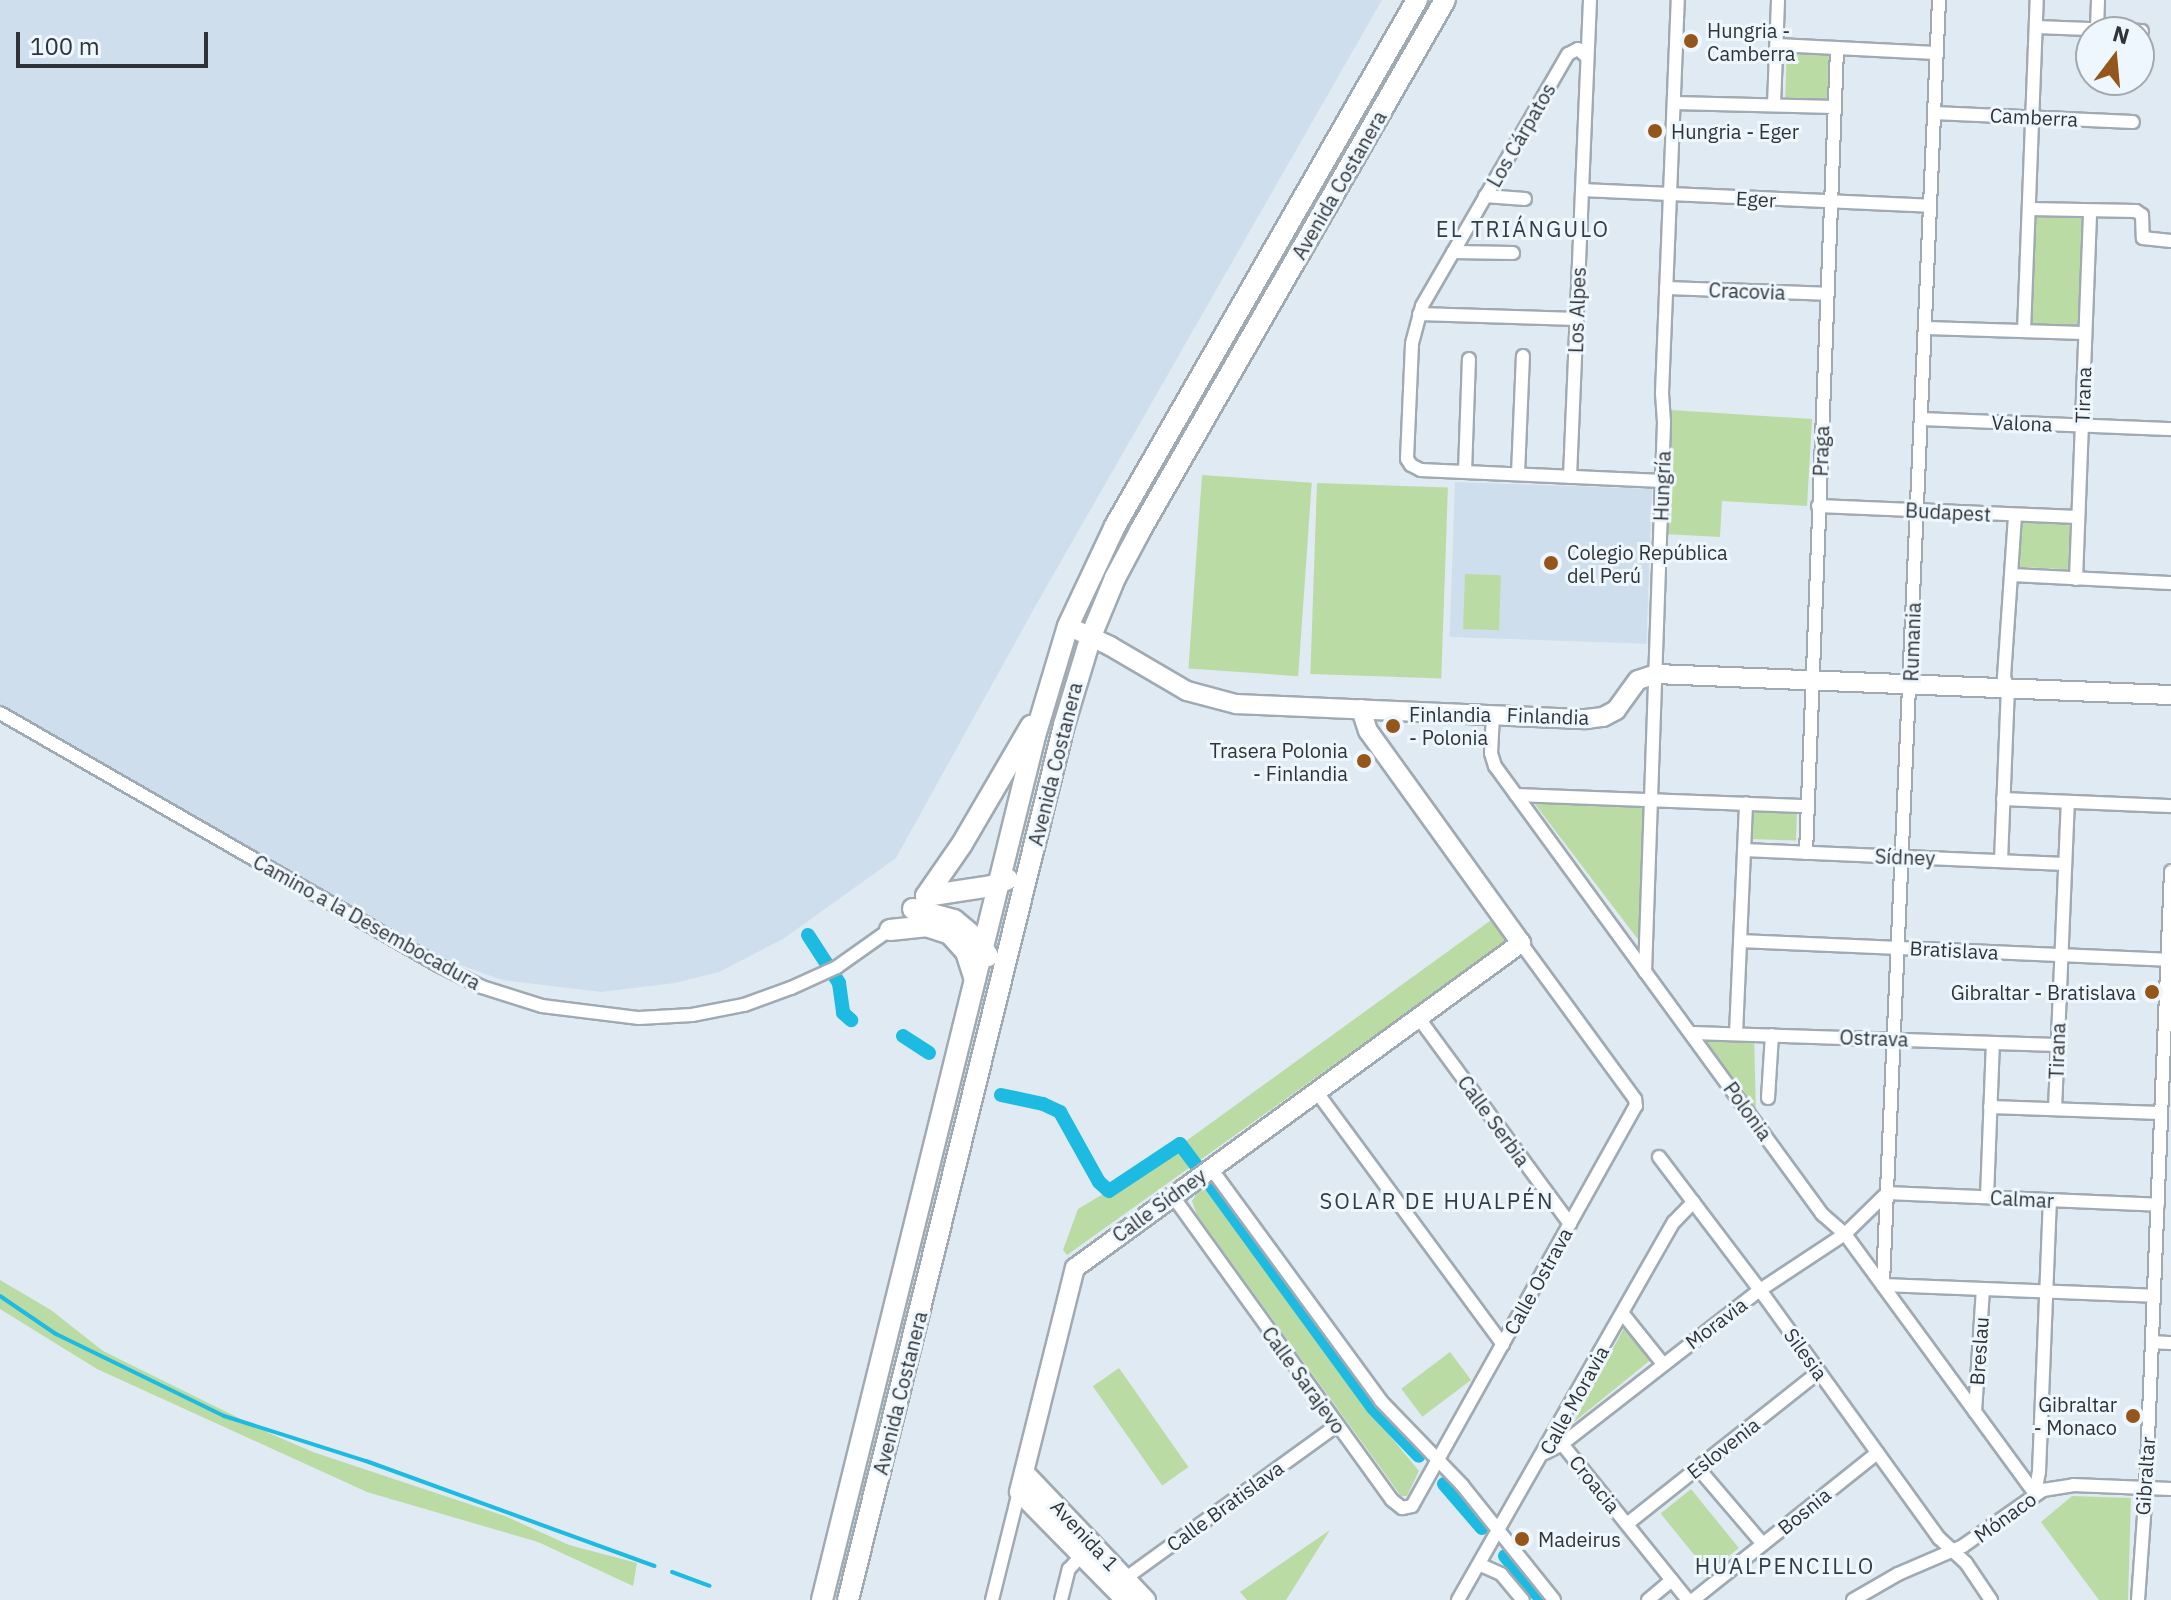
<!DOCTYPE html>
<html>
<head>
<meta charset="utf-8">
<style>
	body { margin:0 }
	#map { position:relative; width:2171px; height:1600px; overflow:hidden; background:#e0eaf3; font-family:"IBM Plex Sans",sans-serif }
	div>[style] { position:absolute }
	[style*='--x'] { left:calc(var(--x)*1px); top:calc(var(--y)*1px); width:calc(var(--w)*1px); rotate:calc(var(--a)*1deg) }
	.built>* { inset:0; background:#cedeec; transform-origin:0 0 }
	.green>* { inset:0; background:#badca4; transform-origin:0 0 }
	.stream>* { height:4px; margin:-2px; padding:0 2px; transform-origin:2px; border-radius:2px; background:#1dbae1 }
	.canal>* { height:14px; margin:-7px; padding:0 7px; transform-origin:7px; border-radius:7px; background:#1dbae1 }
	.roads { filter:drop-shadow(2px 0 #a0aab2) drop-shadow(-2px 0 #a0aab2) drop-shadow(0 2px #a0aab2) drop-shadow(0 -2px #a0aab2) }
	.street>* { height:12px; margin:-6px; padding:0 6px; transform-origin:6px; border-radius:6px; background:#fff }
	.secondary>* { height:18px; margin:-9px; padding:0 9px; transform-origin:9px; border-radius:9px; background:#fff }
	.primary>* { height:20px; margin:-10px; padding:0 10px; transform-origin:10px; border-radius:10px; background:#fff }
	.dots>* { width:22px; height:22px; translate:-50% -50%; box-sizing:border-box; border:4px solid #eff7fe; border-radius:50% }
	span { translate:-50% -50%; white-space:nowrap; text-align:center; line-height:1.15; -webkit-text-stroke:6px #eff7fe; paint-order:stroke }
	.poi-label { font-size:20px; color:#303438 }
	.left { translate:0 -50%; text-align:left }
	.right { translate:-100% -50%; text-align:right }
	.street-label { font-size:20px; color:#303438 }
	.neighbourhood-label { font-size:22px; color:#353d44; letter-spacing:2px }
	.north { position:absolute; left:2075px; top:16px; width:80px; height:80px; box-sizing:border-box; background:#eff7fe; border:2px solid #a3a9af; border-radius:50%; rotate:16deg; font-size:22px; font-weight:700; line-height:32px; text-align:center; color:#303438 }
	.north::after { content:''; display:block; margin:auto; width:28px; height:36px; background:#95561c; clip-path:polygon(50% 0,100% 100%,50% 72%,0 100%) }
	.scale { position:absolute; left:16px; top:32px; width:192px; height:36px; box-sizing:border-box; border:4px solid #303438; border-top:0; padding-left:10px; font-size:24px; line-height:28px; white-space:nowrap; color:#303438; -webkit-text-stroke:6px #eff7fe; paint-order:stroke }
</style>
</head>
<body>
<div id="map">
	<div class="built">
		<i style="clip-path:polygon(0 0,1382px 0,1036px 605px,896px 858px,783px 939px,719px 972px,675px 983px,601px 992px,502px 980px,424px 952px,417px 943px,385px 925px,375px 925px,0 703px)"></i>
		<i style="left:1455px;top:482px;width:197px;height:155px;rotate:2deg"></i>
	</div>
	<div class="green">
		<i style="left:1787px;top:47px;width:46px;height:52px;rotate:2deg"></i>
		<i style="left:2034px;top:214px;width:53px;height:112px;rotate:3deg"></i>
		<i style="clip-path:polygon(1671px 410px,1812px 419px,1807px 506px,1722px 501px,1720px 537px,1664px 534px)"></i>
		<i style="left:1202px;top:475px;width:110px;height:194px;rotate:4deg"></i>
		<i style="left:1317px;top:483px;width:131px;height:191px;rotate:2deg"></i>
		<i style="left:2022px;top:522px;width:50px;height:45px;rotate:3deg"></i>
		<i style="left:1465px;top:574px;width:36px;height:55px;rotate:2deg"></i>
		<i style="clip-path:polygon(1531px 799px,1644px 805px,1640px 942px)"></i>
		<i style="left:1750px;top:810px;width:47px;height:29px;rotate:2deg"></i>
		<i style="clip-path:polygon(1494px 918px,1505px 935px,1503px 944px,1067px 1255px,1063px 1250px,1078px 1209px,1103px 1194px,1113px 1194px)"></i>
		<i style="clip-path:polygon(1693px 1029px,1754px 1031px,1756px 1116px)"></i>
		<i style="clip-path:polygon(1202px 1185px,1368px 1409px,1419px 1471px,1407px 1496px,1401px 1496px,1197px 1215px,1192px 1201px)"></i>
		<i style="clip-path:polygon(0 1280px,51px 1310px,103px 1351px,269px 1433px,313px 1452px,505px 1516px,569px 1545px,637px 1563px,633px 1586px,538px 1542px,367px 1492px,97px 1369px,0 1309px)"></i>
		<i style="clip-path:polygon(1626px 1324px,1653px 1358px,1574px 1422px)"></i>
		<i style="left:1450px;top:1352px;width:35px;height:61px;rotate:53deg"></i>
		<i style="left:1119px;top:1368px;width:121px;height:32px;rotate:55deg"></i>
		<i style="left:1691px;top:1489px;width:76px;height:39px;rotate:51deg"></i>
		<i style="clip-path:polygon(2072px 1496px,2131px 1498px,2128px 1600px,2099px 1600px,2041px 1522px)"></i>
		<i style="clip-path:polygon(1330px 1530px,1286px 1600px,1247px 1600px,1240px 1592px)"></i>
	</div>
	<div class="stream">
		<i style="--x:0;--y:1296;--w:68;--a:34.2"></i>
		<i style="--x:56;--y:1334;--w:187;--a:26"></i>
		<i style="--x:224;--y:1416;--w:149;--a:17.6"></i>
		<i style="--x:366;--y:1461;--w:307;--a:20"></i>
		<i style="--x:672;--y:1572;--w:40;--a:20.2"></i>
	</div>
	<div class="canal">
		<i style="--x:808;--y:935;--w:57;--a:57.1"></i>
		<i style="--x:839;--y:983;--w:30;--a:82"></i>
		<i style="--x:843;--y:1013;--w:11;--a:41"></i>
		<i style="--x:903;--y:1036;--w:31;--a:33"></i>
		<i style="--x:1001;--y:1095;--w:43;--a:12.1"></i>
		<i style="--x:1043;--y:1104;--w:19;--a:25"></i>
		<i style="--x:1060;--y:1112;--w:80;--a:60.9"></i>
		<i style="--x:1099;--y:1182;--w:13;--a:42"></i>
		<i style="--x:1109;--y:1191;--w:85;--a:-33.5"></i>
		<i style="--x:1180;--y:1144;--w:26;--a:53"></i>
		<i style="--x:1212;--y:1187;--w:273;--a:53.9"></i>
		<i style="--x:1373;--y:1408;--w:66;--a:46.2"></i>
		<i style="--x:1444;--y:1484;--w:58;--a:49.2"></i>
		<i style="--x:1505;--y:1556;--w:57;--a:49.9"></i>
	</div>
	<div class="roads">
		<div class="street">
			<i style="--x:1939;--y:0;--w:1286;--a:92.5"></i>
			<i style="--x:1883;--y:1285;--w:271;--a:2.3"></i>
			<i style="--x:2036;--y:27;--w:106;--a:2.2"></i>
			<i style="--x:2097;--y:29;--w:29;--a:-88"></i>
			<i style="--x:1777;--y:45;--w:159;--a:2.9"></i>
			<i style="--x:1587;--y:57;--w:12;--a:-138"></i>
			<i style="--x:1578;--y:49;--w:11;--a:153"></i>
			<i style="--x:1568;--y:54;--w:291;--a:120.1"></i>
			<i style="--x:1422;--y:306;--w:39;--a:105"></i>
			<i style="--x:1412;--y:344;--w:115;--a:92.5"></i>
			<i style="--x:1407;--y:459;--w:7;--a:56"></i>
			<i style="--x:1411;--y:465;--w:11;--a:27"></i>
			<i style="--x:1421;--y:470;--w:241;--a:2.6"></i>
			<i style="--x:1674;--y:103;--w:161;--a:1.4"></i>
			<i style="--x:1774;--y:105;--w:105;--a:-87.8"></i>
			<i style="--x:1934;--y:113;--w:199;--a:2.6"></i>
			<i style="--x:1582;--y:190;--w:348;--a:2.6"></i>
			<i style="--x:1485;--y:196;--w:40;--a:4.3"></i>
			<i style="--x:2030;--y:209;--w:106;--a:1.1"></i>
			<i style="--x:2136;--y:211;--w:7;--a:34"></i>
			<i style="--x:2142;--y:215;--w:23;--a:88"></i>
			<i style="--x:2143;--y:238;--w:28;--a:6"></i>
			<i style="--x:1453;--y:252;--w:60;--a:1"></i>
			<i style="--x:1666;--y:288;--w:161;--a:2.1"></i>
			<i style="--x:1419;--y:314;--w:158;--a:1.8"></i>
			<i style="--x:1925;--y:328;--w:160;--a:1.8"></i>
			<i style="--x:2024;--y:331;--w:331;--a:-87.8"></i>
			<i style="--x:1921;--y:419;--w:250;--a:2.3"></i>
			<i style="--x:1465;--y:472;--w:113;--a:-88"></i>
			<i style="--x:1518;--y:474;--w:118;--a:-87.6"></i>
			<i style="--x:1570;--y:477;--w:477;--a:-87.6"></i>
			<i style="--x:1818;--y:506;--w:260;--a:2.4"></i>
			<i style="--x:2013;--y:575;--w:158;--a:2.9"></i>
			<i style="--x:2076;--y:579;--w:368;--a:-87.8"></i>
			<i style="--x:0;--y:713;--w:505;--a:29.91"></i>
			<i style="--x:438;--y:965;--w:49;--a:26.6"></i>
			<i style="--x:482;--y:987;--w:63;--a:17.6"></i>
			<i style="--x:542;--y:1006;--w:98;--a:7.1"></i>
			<i style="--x:639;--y:1018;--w:53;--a:-3.2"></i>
			<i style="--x:692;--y:1015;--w:53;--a:-10.9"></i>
			<i style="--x:744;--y:1005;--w:50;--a:-19.9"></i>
			<i style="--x:791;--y:988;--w:51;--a:-24.5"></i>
			<i style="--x:837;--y:967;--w:71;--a:-35.3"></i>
			<i style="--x:1493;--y:715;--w:38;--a:93"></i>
			<i style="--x:1491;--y:753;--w:14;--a:73"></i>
			<i style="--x:1495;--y:766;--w:555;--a:53.87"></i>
			<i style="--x:1822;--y:1214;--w:30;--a:41"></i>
			<i style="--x:1845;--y:1234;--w:322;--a:53.8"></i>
			<i style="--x:1516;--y:795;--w:292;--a:2.2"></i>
			<i style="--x:2003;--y:799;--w:168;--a:2.4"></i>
			<i style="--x:1744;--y:850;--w:321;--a:2.5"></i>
			<i style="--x:1806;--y:853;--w:806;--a:-87.79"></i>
			<i style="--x:2001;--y:861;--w:173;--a:-87.7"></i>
			<i style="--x:2008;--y:688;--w:12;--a:-110"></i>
			<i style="--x:2004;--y:677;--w:161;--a:-86.1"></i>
			<i style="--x:1740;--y:941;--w:427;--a:2.5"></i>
			<i style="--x:1645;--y:972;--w:550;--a:-88.02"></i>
			<i style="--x:1664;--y:422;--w:29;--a:-94"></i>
			<i style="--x:1662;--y:393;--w:393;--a:-87.7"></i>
			<i style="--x:1418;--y:1017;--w:257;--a:53.7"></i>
			<i style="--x:1691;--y:1033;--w:367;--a:1.9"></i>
			<i style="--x:1736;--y:1034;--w:231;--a:-87.5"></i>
			<i style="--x:1316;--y:1091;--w:315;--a:53.6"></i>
			<i style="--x:1768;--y:1098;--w:63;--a:-86.4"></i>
			<i style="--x:1990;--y:1107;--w:171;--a:2"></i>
			<i style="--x:2055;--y:1109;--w:307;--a:-87.6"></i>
			<i style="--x:1659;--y:1157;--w:167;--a:52.8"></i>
			<i style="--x:1760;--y:1290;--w:306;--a:54.2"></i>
			<i style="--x:1939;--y:1538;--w:37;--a:43"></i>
			<i style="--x:1966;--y:1563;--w:45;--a:56"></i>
			<i style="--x:1210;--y:1167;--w:290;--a:53.8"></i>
			<i style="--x:1381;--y:1401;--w:117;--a:46"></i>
			<i style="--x:1462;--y:1485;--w:147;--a:51.3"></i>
			<i style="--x:1172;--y:1195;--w:376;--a:54.2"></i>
			<i style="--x:1392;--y:1500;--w:13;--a:39"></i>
			<i style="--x:1402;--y:1508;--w:10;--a:-11"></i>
			<i style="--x:1412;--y:1506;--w:458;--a:-60.8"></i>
			<i style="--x:1636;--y:1106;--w:7;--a:-98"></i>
			<i style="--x:1635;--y:1099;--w:193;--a:-126.2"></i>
			<i style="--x:1987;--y:1197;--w:154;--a:-87.8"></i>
			<i style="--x:1623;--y:1314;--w:64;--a:51.3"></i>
			<i style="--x:2152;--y:1342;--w:19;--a:3"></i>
			<i style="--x:1975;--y:1412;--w:123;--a:-86.3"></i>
			<i style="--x:1562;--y:1444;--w:201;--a:51.1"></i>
			<i style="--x:1545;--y:1453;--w:19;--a:-28"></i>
			<i style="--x:1562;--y:1444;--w:251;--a:-37.9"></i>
			<i style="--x:1760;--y:1290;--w:102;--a:-33.4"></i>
			<i style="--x:1845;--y:1234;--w:59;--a:-44.3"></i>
			<i style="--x:1887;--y:1193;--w:271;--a:2.5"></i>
			<i style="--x:1698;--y:1468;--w:100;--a:49.5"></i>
			<i style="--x:2035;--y:1494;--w:22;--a:-80"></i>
			<i style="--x:2039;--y:1472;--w:272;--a:-87.7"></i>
			<i style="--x:1627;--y:1524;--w:245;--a:-38.4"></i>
			<i style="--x:1481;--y:1565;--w:22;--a:24"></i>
			<i style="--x:1501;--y:1574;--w:34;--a:50"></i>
			<i style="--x:1119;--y:1583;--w:269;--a:-35.9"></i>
			<i style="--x:992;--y:1600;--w:111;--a:-76"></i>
			<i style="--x:1061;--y:1600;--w:32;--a:-76"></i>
			<i style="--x:1069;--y:1569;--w:19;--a:-47"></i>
			<i style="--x:1458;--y:1600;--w:435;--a:-60.3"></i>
			<i style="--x:1674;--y:1222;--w:28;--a:-46"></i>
			<i style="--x:1648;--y:1600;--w:31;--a:-40"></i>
			<i style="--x:1693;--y:1600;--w:236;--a:-38.6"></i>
			<i style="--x:1853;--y:1600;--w:52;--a:-30"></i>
			<i style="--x:1898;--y:1574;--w:71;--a:-23.3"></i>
			<i style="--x:1963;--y:1546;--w:98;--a:-35"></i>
			<i style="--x:2043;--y:1490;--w:30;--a:-9"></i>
			<i style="--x:2073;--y:1485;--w:98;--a:2.3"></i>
			<i style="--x:2138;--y:1600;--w:112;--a:-85.9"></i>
			<i style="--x:2146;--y:1488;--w:617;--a:-87.68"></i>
		</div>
		<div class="secondary">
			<i style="--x:1068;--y:626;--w:47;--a:25.5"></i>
			<i style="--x:1110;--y:646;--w:89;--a:30.3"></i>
			<i style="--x:1187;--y:691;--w:51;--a:14.9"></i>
			<i style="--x:1236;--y:704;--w:350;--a:2.5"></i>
			<i style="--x:1586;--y:719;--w:17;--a:-7"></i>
			<i style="--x:1603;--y:717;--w:15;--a:-28"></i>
			<i style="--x:1616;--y:710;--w:37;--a:-54"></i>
			<i style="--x:1638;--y:680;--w:19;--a:-18"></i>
			<i style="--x:1656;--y:674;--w:515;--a:2.34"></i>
			<i style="--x:1024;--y:1472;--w:177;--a:46.4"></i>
			<i style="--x:1125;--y:1600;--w:151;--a:-134.5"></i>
			<i style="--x:1019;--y:1492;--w:231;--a:-76"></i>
			<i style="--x:1075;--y:1268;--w:552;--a:-36.08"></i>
			<i style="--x:1521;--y:943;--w:261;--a:-125.8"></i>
			<i style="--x:1368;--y:731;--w:23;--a:-108"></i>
		</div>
		<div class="primary">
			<i style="--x:926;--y:896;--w:63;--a:-55.3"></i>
			<i style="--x:962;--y:844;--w:137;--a:-59.7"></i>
			<i style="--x:926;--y:896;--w:67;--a:-8.6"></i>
			<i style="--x:992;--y:886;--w:17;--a:-24"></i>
			<i style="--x:913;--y:909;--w:42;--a:15"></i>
			<i style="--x:954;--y:920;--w:31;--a:40"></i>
			<i style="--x:978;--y:940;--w:19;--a:58"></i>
			<i style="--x:890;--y:930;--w:36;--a:-6"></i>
			<i style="--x:926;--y:926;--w:25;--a:18"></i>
			<i style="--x:950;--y:934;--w:24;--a:48"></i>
			<i style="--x:966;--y:952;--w:29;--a:72"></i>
			<i style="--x:822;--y:1600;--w:890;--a:-76.15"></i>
			<i style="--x:1035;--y:736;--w:115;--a:-73.3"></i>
			<i style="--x:1068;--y:626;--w:110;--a:-64.8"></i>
			<i style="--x:1115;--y:526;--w:607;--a:-60.14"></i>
			<i style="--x:848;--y:1600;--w:901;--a:-76.13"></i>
			<i style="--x:1064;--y:725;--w:93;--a:-73.1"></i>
			<i style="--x:1091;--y:636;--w:63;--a:-67.5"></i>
			<i style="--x:1115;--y:578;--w:55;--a:-62"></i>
			<i style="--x:1141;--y:529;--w:610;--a:-60.12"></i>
		</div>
	</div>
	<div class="dots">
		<i style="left:1691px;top:41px;background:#95561c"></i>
		<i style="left:1655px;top:131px;background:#95561c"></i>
		<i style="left:1551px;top:563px;background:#95561c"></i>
		<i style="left:1393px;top:726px;background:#95561c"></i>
		<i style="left:1364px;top:761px;background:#95561c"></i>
		<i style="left:2152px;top:992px;background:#95561c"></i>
		<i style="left:2133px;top:1416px;background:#95561c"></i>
		<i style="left:1522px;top:1539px;background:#95561c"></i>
	</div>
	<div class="poi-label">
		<span class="left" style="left:1707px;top:42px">Hungria -<br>Camberra</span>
		<span class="left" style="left:1671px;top:131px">Hungria - Eger</span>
		<span class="left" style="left:1567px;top:564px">Colegio República<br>del Perú</span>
		<span class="left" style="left:1409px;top:726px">Finlandia<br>- Polonia</span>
		<span class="right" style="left:1348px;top:762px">Trasera Polonia<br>- Finlandia</span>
		<span class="right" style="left:2136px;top:992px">Gibraltar - Bratislava</span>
		<span class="right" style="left:2117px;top:1416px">Gibraltar<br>- Monaco</span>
		<span class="left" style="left:1538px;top:1539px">Madeirus</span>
	</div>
	<div class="street-label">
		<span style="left:2034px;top:117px;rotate:3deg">Camberra</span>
		<span style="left:1521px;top:135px;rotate:-60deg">Los Cárpatos</span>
		<span style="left:1339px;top:185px;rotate:-60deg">Avenida Costanera</span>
		<span style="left:1756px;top:199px;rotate:3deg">Eger</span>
		<span style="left:1747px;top:291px;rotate:2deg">Cracovia</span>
		<span style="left:1577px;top:310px;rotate:-88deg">Los Alpes</span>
		<span style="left:2083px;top:395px;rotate:-88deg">Tirana</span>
		<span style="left:2022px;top:423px;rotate:2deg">Valona</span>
		<span style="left:1821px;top:451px;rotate:-88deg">Praga</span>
		<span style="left:1662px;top:486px;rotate:-88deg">Hungría</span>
		<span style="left:1948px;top:512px;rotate:3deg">Budapest</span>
		<span style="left:1912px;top:642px;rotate:-88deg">Rumania</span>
		<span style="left:1548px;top:716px;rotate:2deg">Finlandia</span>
		<span style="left:1055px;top:764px;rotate:-76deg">Avenida Costanera</span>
		<span style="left:1905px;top:857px;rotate:2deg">Sídney</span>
		<span style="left:367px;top:922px;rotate:29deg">Camino a la Desembocadura</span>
		<span style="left:1954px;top:950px;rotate:3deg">Bratislava</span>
		<span style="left:1874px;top:1038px;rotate:2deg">Ostrava</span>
		<span style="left:2057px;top:1051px;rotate:-88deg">Tirana</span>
		<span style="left:1748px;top:1111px;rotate:54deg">Polonia</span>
		<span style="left:1494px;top:1121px;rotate:54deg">Calle Serbia</span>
		<span style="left:2022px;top:1199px;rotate:3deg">Calmar</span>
		<span style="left:1159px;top:1205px;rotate:-36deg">Calle Sídney</span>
		<span style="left:1538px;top:1281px;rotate:-61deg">Calle Ostrava</span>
		<span style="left:1716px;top:1323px;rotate:-37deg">Moravia</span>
		<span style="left:1979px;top:1351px;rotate:-86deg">Breslau</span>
		<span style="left:1806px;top:1354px;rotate:54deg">Silesia</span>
		<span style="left:1304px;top:1380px;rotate:54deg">Calle Sarajevo</span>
		<span style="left:900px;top:1393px;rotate:-76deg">Avenida Costanera</span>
		<span style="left:1574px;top:1400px;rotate:-61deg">Calle Moravia</span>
		<span style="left:1723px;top:1448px;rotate:-38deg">Eslovenia</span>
		<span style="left:2145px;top:1476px;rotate:-86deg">Gibraltar</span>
		<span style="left:1595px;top:1484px;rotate:51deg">Croacia</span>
		<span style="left:1225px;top:1506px;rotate:-36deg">Calle Bratislava</span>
		<span style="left:1804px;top:1511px;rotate:-39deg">Bosnia</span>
		<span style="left:2005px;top:1517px;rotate:-36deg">Mónaco</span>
		<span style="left:1085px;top:1535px;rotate:47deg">Avenida 1</span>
	</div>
	<div class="neighbourhood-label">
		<span style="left:1523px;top:229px">EL TRIÁNGULO</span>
		<span style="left:1437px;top:1201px">SOLAR DE HUALPÉN</span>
		<span style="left:1785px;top:1566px">HUALPENCILLO</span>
	</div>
	<div class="north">N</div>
	<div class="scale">100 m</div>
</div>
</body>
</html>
